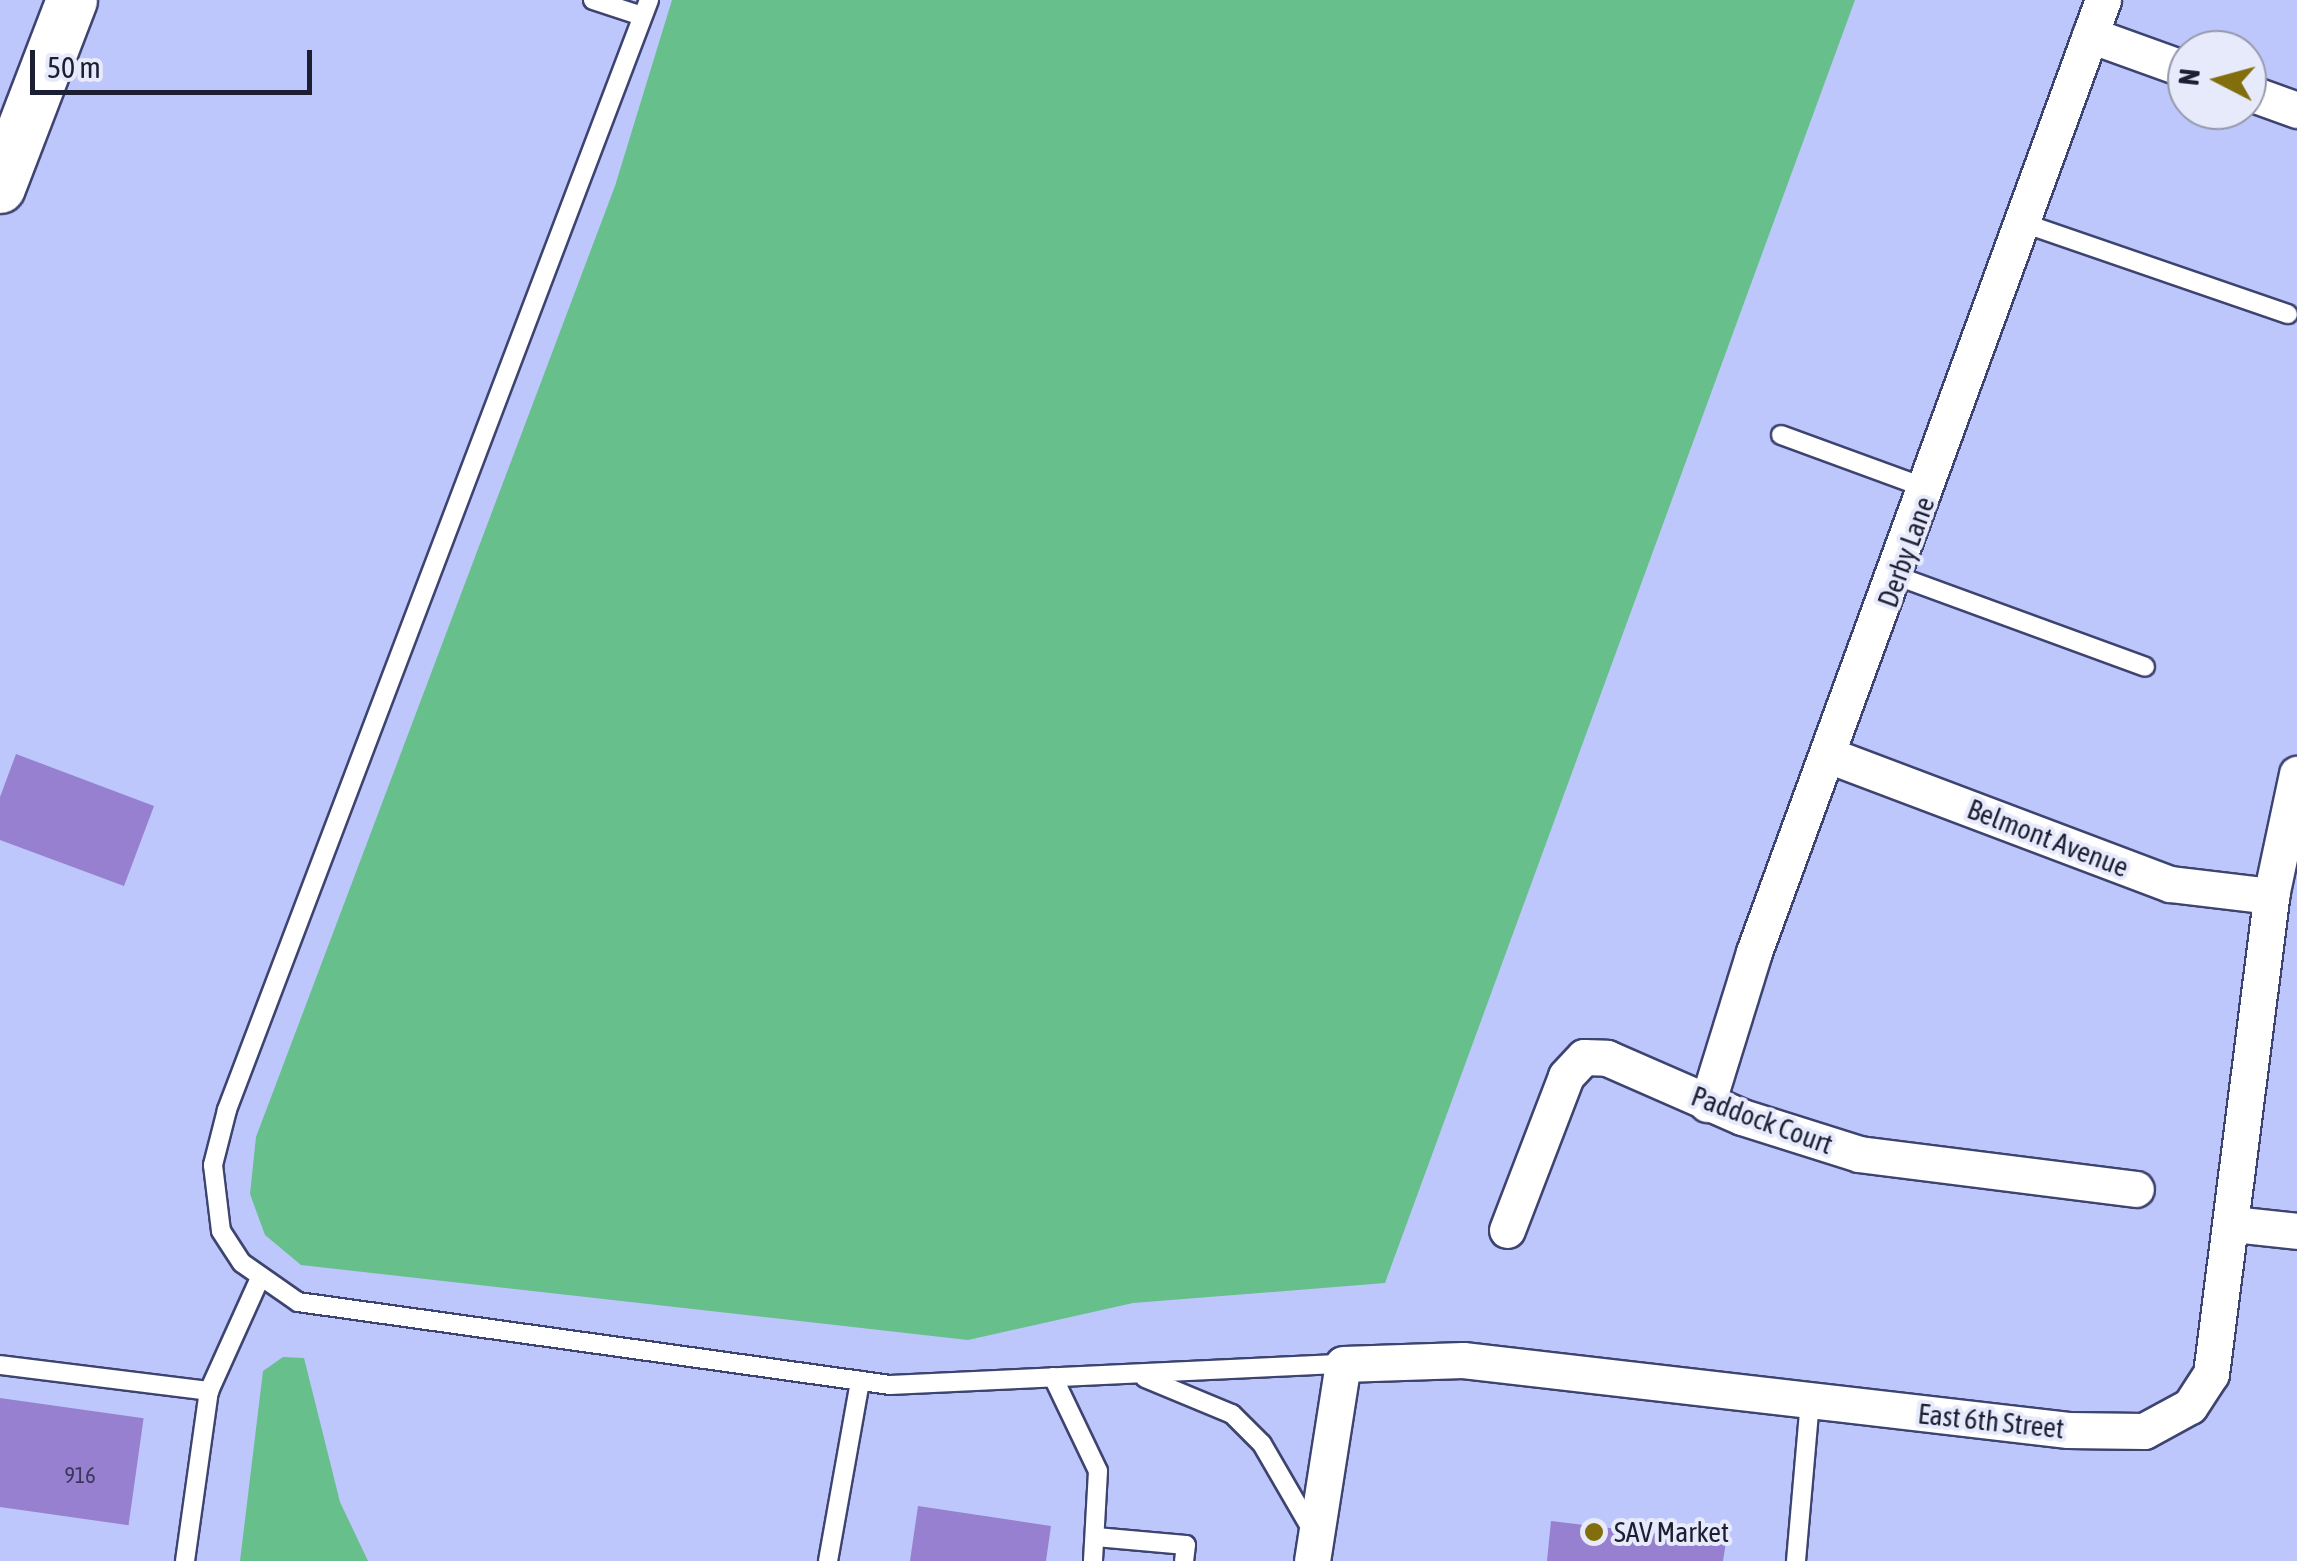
<!DOCTYPE html>
<html>
<head>
<meta charset="utf-8">
<style>
	body { margin:0 }
	#map { position:relative; width:2297px; height:1561px; overflow:hidden; background:#bdc7fb; font-family:"Asap Condensed",sans-serif }
	div>[style] { position:absolute }
	[style*='--x'] { left:calc(var(--x)*1px); top:calc(var(--y)*1px); width:calc(var(--w)*1px); rotate:calc(var(--a)*1deg) }
	.green>* { inset:0; background:#67bf8b }
	.building>* { inset:0; background:#9780cf; transform-origin:0 0 }
	.roads { filter:drop-shadow(2px 0 #3e4470) drop-shadow(-2px 0 #3e4470) drop-shadow(0 2px #3e4470) drop-shadow(0 -2px #3e4470) }
	.lane>* { height:18px; margin:-9px; padding:0 9px; transform-origin:9px; border-radius:9px; background:#fff }
	.street>* { height:35px; margin:-17.5px; padding:0 17.5px; transform-origin:17.5px; border-radius:17.5px; background:#fff }
	.secondary>* { height:50px; margin:-25px; padding:0 25px; transform-origin:25px; border-radius:25px; background:#fff }
	.dots>* { width:28px; height:28px; translate:-50% -50%; box-sizing:border-box; border:5px solid #e7eafb; border-radius:50% }
	span { translate:-50% -50%; white-space:nowrap; text-align:center; line-height:1.15; -webkit-text-stroke:8px #e7eafb; paint-order:stroke }
	.number-label { font-size:22px; color:#3b375a }
	.number-label span { -webkit-text-stroke-width:0 }
	.street-label { font-size:28px; color:#1c1f33 }
	.poi-label { font-size:28px; color:#1c1f33 }
	.left { translate:0 -50%; text-align:left }
	.north { position:absolute; left:2167px; top:30px; width:100px; height:100px; box-sizing:border-box; background:#e7eafb; border:2px solid #9699ab; border-radius:50%; rotate:276deg; font-size:28px; font-weight:700; line-height:40px; text-align:center; color:#1c1f33 }
	.north::after { content:''; display:block; margin:auto; width:35px; height:45px; background:#826e0c; clip-path:polygon(50% 0,100% 100%,50% 72%,0 100%) }
	.scale { position:absolute; left:30px; top:50px; width:282px; height:45px; box-sizing:border-box; border:5px solid #1c1f33; border-top:0; padding-left:12px; font-size:30px; line-height:35px; white-space:nowrap; color:#1c1f33; -webkit-text-stroke:8px #e7eafb; paint-order:stroke }
</style>
</head>
<body>
<div id="map">
	<div class="green">
		<i style="clip-path:polygon(672px 0,1855px 0,1385px 1283px,1133px 1303px,968px 1340px,301px 1265px,265px 1235px,250px 1194px,256px 1137px,615px 186px)"></i>
		<i style="clip-path:polygon(283px 1357px,304px 1358px,340px 1502px,368px 1561px,240px 1561px,263px 1371px)"></i>
	</div>
	<div class="building">
		<i style="clip-path:polygon(16px 754px,154px 806px,124px 886px,0 840px,0 797px)"></i>
		<i style="left:0;top:1398px;width:145px;height:108px;rotate:8deg"></i>
		<i style="clip-path:polygon(918px 1506px,1051px 1526px,1046px 1561px,910px 1561px)"></i>
		<i style="clip-path:polygon(1551px 1521px,1726px 1542px,1723px 1561px,1547px 1561px)"></i>
	</div>
	<div class="roads">
		<div class="lane">
			<i style="--x:593;--y:0;--w:52;--a:18.1"></i>
			<i style="--x:649;--y:0;--w:1188;--a:110.82"></i>
			<i style="--x:227;--y:1110;--w:57;--a:104.3"></i>
			<i style="--x:213;--y:1165;--w:66;--a:83.1"></i>
			<i style="--x:221;--y:1231;--w:38;--a:57"></i>
			<i style="--x:242;--y:1263;--w:68;--a:34.9"></i>
			<i style="--x:298;--y:1302;--w:598;--a:7.98"></i>
			<i style="--x:890;--y:1385;--w:453;--a:-2.7"></i>
			<i style="--x:2026;--y:224;--w:277;--a:19"></i>
			<i style="--x:1781;--y:435;--w:154;--a:20.1"></i>
			<i style="--x:1897;--y:576;--w:264;--a:20.1"></i>
			<i style="--x:0;--y:1365;--w:211;--a:7.1"></i>
			<i style="--x:1053;--y:1377;--w:104;--a:64.4"></i>
			<i style="--x:1098;--y:1471;--w:90;--a:93.2"></i>
			<i style="--x:1145;--y:1378;--w:94;--a:22.5"></i>
			<i style="--x:1232;--y:1414;--w:42;--a:45"></i>
			<i style="--x:1262;--y:1444;--w:102;--a:59.9"></i>
			<i style="--x:1096;--y:1537;--w:90;--a:5.1"></i>
			<i style="--x:1186;--y:1545;--w:16;--a:97"></i>
			<i style="--x:185;--y:1561;--w:172;--a:-82"></i>
			<i style="--x:209;--y:1391;--w:124;--a:-65.7"></i>
			<i style="--x:828;--y:1561;--w:183;--a:-79.9"></i>
			<i style="--x:1796;--y:1561;--w:161;--a:-85"></i>
		</div>
		<div class="street">
			<i style="--x:2090;--y:35;--w:103;--a:19.8"></i>
			<i style="--x:2247;--y:92;--w:53;--a:19.8"></i>
			<i style="--x:1831;--y:756;--w:362;--a:20.7"></i>
			<i style="--x:2170;--y:884;--w:102;--a:6.8"></i>
			<i style="--x:1707;--y:1104;--w:159;--a:-72.8"></i>
			<i style="--x:1754;--y:952;--w:1014;--a:-69.87"></i>
			<i style="--x:2233;--y:1224;--w:64;--a:6.2"></i>
			<i style="--x:1507;--y:1230;--w:165;--a:-69"></i>
			<i style="--x:1566;--y:1076;--w:26;--a:-47"></i>
			<i style="--x:1584;--y:1057;--w:23;--a:2"></i>
			<i style="--x:1607;--y:1058;--w:147;--a:23.6"></i>
			<i style="--x:1742;--y:1117;--w:123;--a:17.5"></i>
			<i style="--x:1859;--y:1154;--w:279;--a:7.2"></i>
			<i style="--x:1312;--y:1561;--w:199;--a:-81.1"></i>
			<i style="--x:1343;--y:1364;--w:120;--a:-1.9"></i>
			<i style="--x:1463;--y:1360;--w:609;--a:6.6"></i>
			<i style="--x:2068;--y:1430;--w:76;--a:0.8"></i>
			<i style="--x:2144;--y:1431;--w:52;--a:-28.5"></i>
			<i style="--x:2190;--y:1406;--w:38;--a:-57"></i>
			<i style="--x:2211;--y:1374;--w:482;--a:-82.8"></i>
			<i style="--x:2271;--y:896;--w:125;--a:-78"></i>
		</div>
		<div class="secondary">
			<i style="--x:0;--y:188;--w:201;--a:-69"></i>
		</div>
	</div>
	<div class="dots">
		<i style="left:1594px;top:1532px;background:#826e0c"></i>
	</div>
	<div class="number-label">
		<span style="left:80px;top:1476px">916</span>
	</div>
	<div class="street-label">
		<span style="left:1906px;top:552px;rotate:-70deg">Derby Lane</span>
		<span style="left:2048px;top:838px;rotate:21deg">Belmont Avenue</span>
		<span style="left:1762px;top:1120px;rotate:20deg">Paddock Court</span>
		<span style="left:1991px;top:1421px;rotate:6deg">East 6th Street</span>
	</div>
	<div class="poi-label">
		<span class="left" style="left:1614px;top:1532px">SAV Market</span>
	</div>
	<div class="north">N</div>
	<div class="scale">50 m</div>
</div>
</body>
</html>
